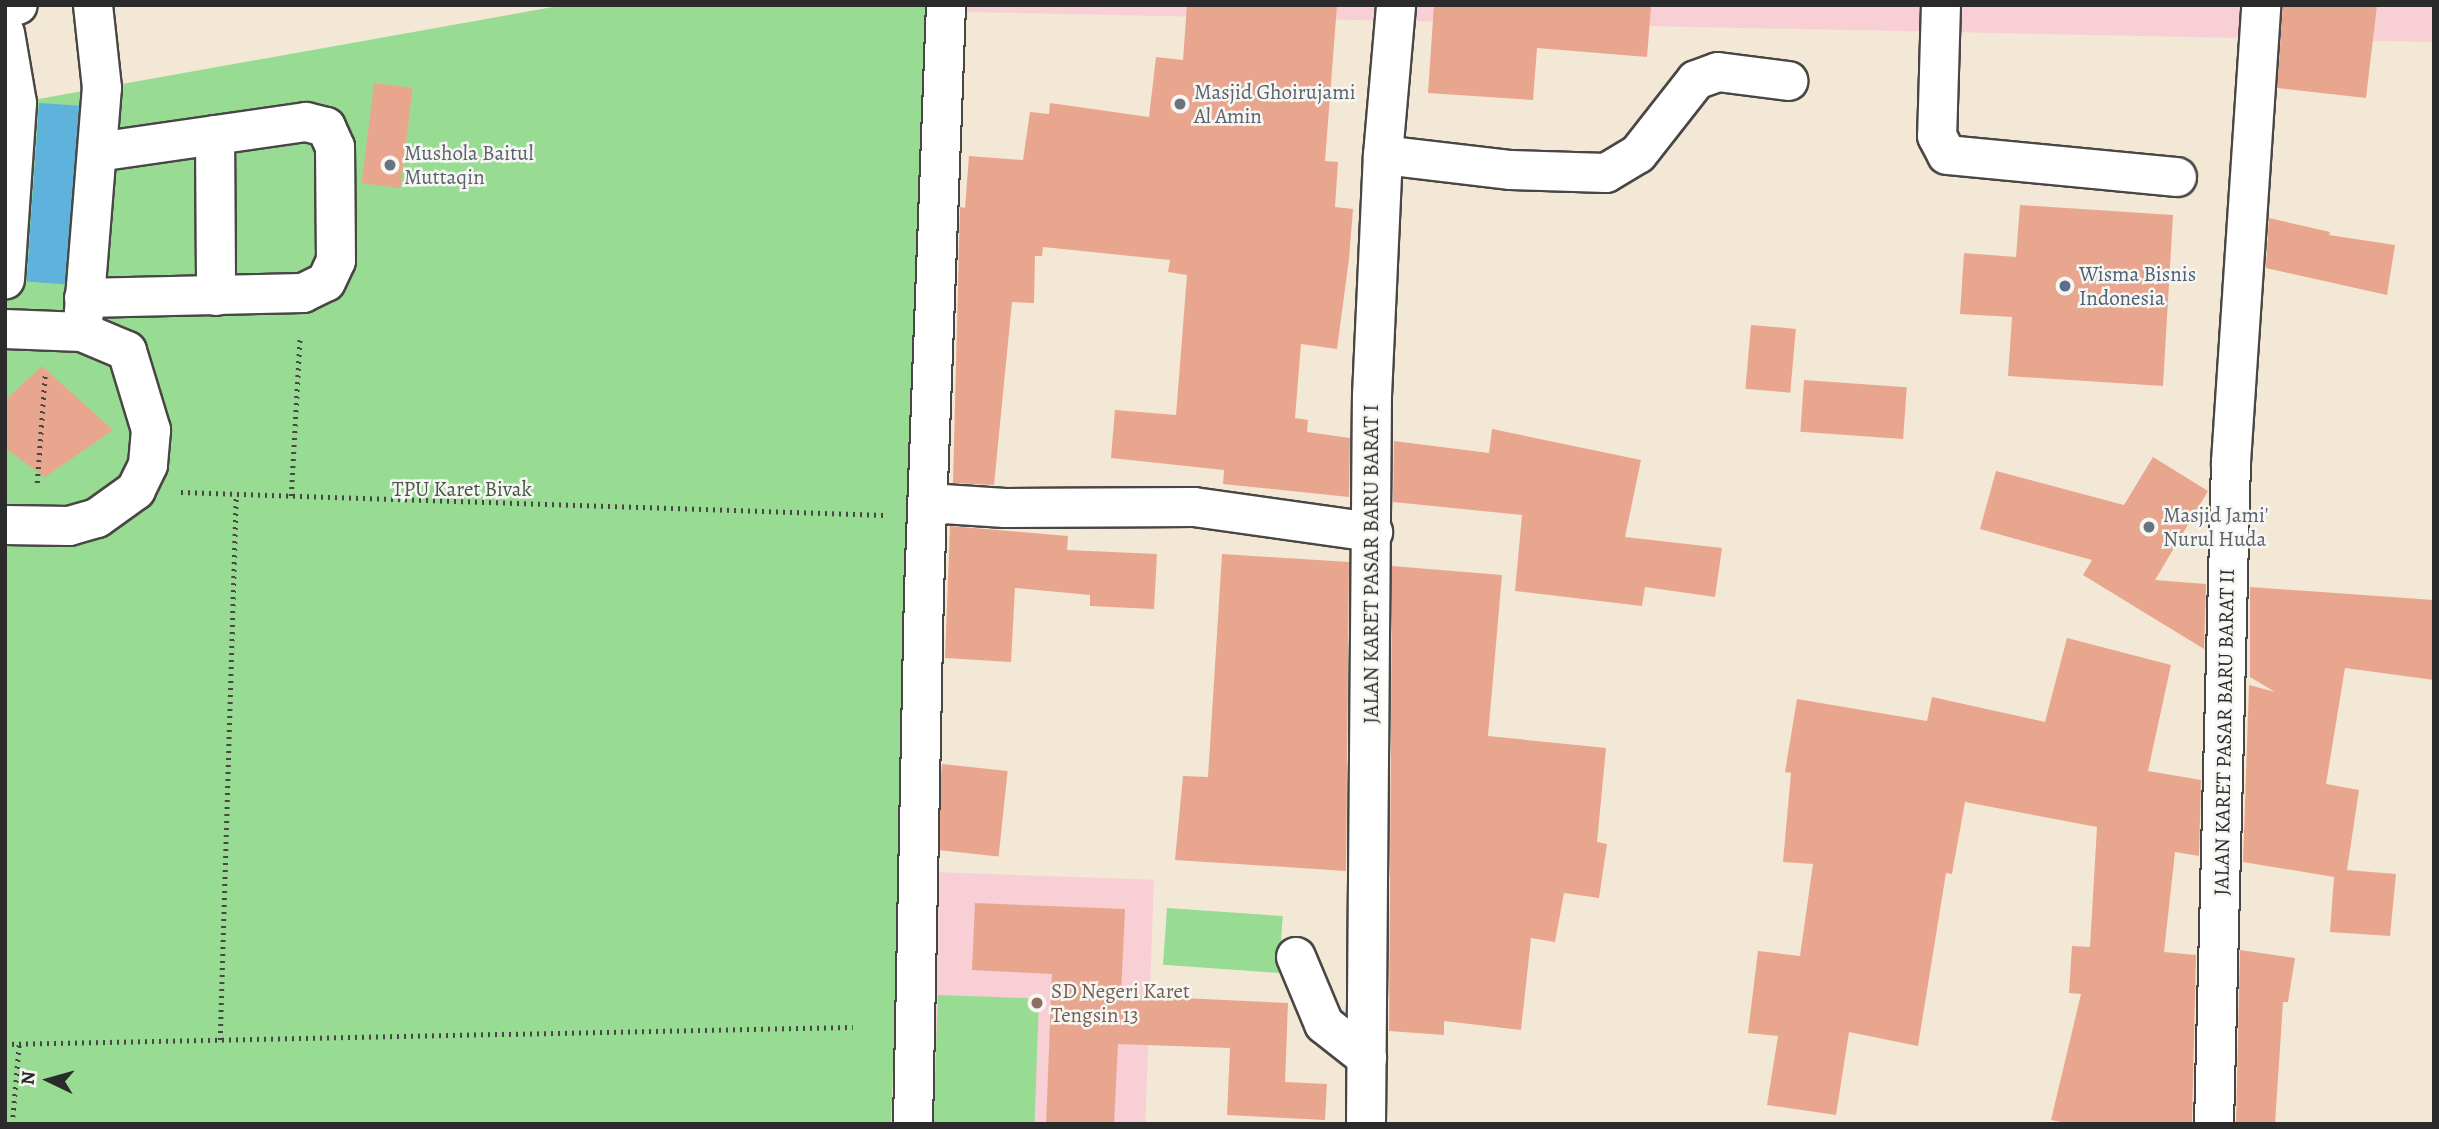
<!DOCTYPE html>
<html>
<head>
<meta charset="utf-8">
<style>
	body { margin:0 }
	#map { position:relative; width:2439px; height:1129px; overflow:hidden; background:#f3e8d5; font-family:Alegreya,serif }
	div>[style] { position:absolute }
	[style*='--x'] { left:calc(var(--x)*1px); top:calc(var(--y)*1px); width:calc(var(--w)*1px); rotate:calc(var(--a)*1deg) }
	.built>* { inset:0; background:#f7cfd4; transform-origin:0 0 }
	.green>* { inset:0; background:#98dc94; transform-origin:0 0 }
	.water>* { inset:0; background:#5fb2db; transform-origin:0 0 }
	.building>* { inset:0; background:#e9a68e; transform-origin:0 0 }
	.path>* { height:4.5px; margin-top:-2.25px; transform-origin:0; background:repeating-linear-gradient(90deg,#494744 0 2px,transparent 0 7px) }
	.roads { filter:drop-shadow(2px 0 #494744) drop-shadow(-2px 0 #494744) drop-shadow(0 2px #494744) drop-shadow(0 -2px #494744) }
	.minor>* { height:38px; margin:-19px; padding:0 19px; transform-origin:19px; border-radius:19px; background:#fff }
	.major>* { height:38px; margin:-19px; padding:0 19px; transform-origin:19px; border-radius:19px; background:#fff }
	.dots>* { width:19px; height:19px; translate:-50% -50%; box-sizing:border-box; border:4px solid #f6f6f2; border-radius:50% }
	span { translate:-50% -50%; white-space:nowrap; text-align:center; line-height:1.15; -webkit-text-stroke:5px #f6f6f2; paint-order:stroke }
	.worship-label { font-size:21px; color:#5b616d }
	.left { translate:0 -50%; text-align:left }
	.service-label { font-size:21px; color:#4e5e75 }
	.park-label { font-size:21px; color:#465745 }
	.street-label { font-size:21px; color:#2b2b2b }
	.education-label { font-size:21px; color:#785e54 }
	.frame { position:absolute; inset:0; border:7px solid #2b2b2b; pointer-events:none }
	.north { position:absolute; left:14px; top:1045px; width:70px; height:70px; -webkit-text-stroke:5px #f6f6f2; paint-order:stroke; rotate:275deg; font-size:19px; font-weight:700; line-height:28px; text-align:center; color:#2b2b2b }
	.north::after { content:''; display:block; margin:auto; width:24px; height:32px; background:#2b2b2b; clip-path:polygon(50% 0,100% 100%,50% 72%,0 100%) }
</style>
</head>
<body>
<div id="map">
	<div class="built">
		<i style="clip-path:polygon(965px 5px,2434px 5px,2434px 42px,964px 12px)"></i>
		<i style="left:931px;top:872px;width:223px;height:252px;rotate:2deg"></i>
	</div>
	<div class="green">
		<i style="clip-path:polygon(564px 5px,934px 5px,891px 1124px,5px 1124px,5px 105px)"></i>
		<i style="left:1167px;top:908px;width:116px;height:57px;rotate:4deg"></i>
		<i style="left:938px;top:995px;width:101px;height:129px;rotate:2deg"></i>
	</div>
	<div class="water">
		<i style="left:39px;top:103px;width:41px;height:179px;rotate:4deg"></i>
	</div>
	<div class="building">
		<i style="clip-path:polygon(1187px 5px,1337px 5px,1325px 161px,1338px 162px,1335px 207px,1353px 209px,1349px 259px,1337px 349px,1301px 344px,1295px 418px,1308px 420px,1307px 432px,1350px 438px,1349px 497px,1223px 484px,1224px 470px,1111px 458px,1115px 410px,1176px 415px,1187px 275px,1168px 272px,1170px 260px,1043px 247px,1042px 256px,1035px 256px,1034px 303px,1012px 302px,994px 485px,953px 483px,960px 207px,965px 208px,969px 156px,1023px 160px,1030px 112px,1049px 114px,1050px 103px,1149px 117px,1156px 57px,1183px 60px)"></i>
		<i style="clip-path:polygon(1434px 5px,1651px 7px,1647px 57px,1537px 48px,1533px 100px,1428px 93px)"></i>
		<i style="clip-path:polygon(2283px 5px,2377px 5px,2366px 98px,2277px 88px)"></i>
		<i style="left:374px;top:83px;width:39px;height:101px;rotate:7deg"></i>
		<i style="clip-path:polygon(2020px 205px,2173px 215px,2163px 386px,2008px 376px,2012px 317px,1960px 314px,1964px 253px,2016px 257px)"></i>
		<i style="clip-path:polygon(2269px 218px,2330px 232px,2329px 235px,2395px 245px,2387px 295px,2266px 268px)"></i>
		<i style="left:1751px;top:325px;width:45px;height:64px;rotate:5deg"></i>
		<i style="clip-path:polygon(42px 366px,113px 430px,45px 477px,5px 448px,5px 400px)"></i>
		<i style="left:1804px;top:380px;width:103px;height:52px;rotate:4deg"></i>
		<i style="clip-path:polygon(1492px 429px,1641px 460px,1625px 537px,1722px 548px,1715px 597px,1645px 587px,1642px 606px,1515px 591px,1522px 515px,1393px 502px,1394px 441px,1489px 453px)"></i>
		<i style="clip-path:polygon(2153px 457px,2208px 491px,2155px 580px,2206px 584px,2204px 649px,2083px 575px,2092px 560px,1980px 529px,1996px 471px,2124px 505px)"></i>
		<i style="clip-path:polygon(950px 526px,1068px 536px,1067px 550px,1157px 554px,1154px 609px,1090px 606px,1090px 595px,1015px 588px,1011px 662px,945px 658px)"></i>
		<i style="clip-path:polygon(1222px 554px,1349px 562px,1346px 871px,1175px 860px,1183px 776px,1208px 777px)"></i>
		<i style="clip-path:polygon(1392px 566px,1502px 575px,1488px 736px,1606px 748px,1597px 842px,1607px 844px,1599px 898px,1564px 893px,1555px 942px,1531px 938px,1521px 1030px,1444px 1021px,1444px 1035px,1389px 1031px)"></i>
		<i style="clip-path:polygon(2250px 587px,2434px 600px,2434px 680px,2345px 668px,2326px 784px,2359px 790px,2347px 870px,2396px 874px,2390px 936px,2330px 932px,2334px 877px,2243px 862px,2249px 685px,2275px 692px,2250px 677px)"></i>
		<i style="clip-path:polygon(2067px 638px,2171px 665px,2148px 771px,2201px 780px,2199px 856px,2175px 852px,2164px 952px,2196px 955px,2192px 1124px,2071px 1124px,2051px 1120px,2081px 994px,2069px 993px,2072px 946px,2090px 947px,2097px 827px,1965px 802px,1952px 874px,1946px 873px,1918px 1046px,1849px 1032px,1836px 1115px,1767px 1105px,1778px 1036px,1748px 1033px,1758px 951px,1800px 956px,1813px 864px,1783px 862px,1791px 773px,1785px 772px,1797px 699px,1927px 721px,1932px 697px,2045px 722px)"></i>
		<i style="left:942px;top:764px;width:66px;height:86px;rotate:6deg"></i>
		<i style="clip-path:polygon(975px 903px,1125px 909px,1121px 995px,1288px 1003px,1285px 1082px,1327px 1084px,1325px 1120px,1227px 1115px,1230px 1048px,1118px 1044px,1114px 1124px,1046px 1124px,1052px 974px,972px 970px)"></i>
		<i style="clip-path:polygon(2240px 950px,2295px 958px,2288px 1002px,2283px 1002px,2275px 1124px,2236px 1124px)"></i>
	</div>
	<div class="path">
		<i style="--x:37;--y:483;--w:110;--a:-85.8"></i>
		<i style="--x:181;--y:492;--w:705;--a:1.87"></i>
		<i style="--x:291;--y:496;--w:160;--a:-86.8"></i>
		<i style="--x:220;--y:1040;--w:546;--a:-88.32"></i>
		<i style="--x:5;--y:1044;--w:848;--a:-1.15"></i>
		<i style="--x:12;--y:1124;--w:80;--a:-85"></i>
	</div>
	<div class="roads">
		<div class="minor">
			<i style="--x:1941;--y:5;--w:131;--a:91.7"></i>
			<i style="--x:1937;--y:136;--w:21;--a:62"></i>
			<i style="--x:1947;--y:155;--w:231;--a:5.5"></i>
			<i style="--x:5;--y:33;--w:71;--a:80.3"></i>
			<i style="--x:17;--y:103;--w:177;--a:93.9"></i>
			<i style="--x:215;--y:135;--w:161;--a:89.6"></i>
			<i style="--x:1383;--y:155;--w:129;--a:6.7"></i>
			<i style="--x:1511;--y:170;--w:95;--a:1.8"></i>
			<i style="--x:1606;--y:173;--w:37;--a:-31"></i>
			<i style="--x:1638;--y:154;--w:94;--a:-51.9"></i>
			<i style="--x:1696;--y:80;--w:23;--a:-20"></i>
			<i style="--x:1718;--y:72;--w:71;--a:7.3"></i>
			<i style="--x:84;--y:298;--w:219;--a:-1.3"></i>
			<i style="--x:303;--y:293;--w:25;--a:-26"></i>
			<i style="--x:326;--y:282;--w:23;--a:-65"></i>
			<i style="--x:336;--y:261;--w:114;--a:-90.5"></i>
			<i style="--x:335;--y:147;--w:22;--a:-114"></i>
			<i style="--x:326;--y:127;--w:21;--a:-166"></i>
			<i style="--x:306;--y:122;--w:211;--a:171.8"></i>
			<i style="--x:83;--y:323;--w:236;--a:-85.4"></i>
			<i style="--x:102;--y:88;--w:83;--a:-96.2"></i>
			<i style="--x:5;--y:329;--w:77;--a:2.2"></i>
			<i style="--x:82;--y:332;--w:49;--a:22.9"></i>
			<i style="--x:127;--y:351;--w:83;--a:73.1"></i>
			<i style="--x:151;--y:430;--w:35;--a:95"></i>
			<i style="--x:148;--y:465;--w:28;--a:116"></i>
			<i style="--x:136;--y:490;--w:48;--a:144.3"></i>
			<i style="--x:97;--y:518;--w:29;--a:164"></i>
			<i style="--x:69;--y:526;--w:64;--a:-179.1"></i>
			<i style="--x:928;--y:503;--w:77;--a:3.7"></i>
			<i style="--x:1005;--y:508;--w:189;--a:-0.3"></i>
			<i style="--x:1194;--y:507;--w:181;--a:8"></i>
			<i style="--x:1296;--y:957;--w:73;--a:67.3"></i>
			<i style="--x:1324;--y:1024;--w:55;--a:38.3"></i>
			<i style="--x:913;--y:1124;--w:533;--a:-88.82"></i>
			<i style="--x:924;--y:591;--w:586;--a:-87.85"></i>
			<i style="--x:1366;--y:1124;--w:728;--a:-89.53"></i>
			<i style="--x:1372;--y:396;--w:241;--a:-87.4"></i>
			<i style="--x:1383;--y:155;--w:151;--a:-85"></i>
			<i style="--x:2214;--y:1124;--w:662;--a:-88.53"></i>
			<i style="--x:2231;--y:462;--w:458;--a:-86.2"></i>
		</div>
		<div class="major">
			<i style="--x:5;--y:8;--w:13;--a:-13"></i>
		</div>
	</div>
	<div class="dots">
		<i style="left:1180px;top:104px;background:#6b7280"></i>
		<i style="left:390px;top:165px;background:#6b7280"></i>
		<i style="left:2065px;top:286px;background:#5c6f8a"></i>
		<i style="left:2149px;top:527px;background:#6b7280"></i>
		<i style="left:1037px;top:1003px;background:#8d6e63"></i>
	</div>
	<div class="worship-label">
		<span class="left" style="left:1194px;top:104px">Masjid Ghoirujami<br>Al Amin</span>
		<span class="left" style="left:404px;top:165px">Mushola Baitul<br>Muttaqin</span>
		<span class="left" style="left:2163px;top:527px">Masjid Jami'<br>Nurul Huda</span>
	</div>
	<div class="service-label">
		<span class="left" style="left:2079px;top:286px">Wisma Bisnis<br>Indonesia</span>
	</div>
	<div class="park-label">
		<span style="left:462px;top:489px">TPU Karet Bivak</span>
	</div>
	<div class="street-label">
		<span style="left:1371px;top:564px;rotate:-90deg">JALAN KARET PASAR BARU BARAT I</span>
		<span style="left:2224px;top:732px;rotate:-89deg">JALAN KARET PASAR BARU BARAT II</span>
	</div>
	<div class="education-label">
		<span class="left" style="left:1051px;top:1003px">SD Negeri Karet<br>Tengsin 13</span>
	</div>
	<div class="frame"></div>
	<div class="north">N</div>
</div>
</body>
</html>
